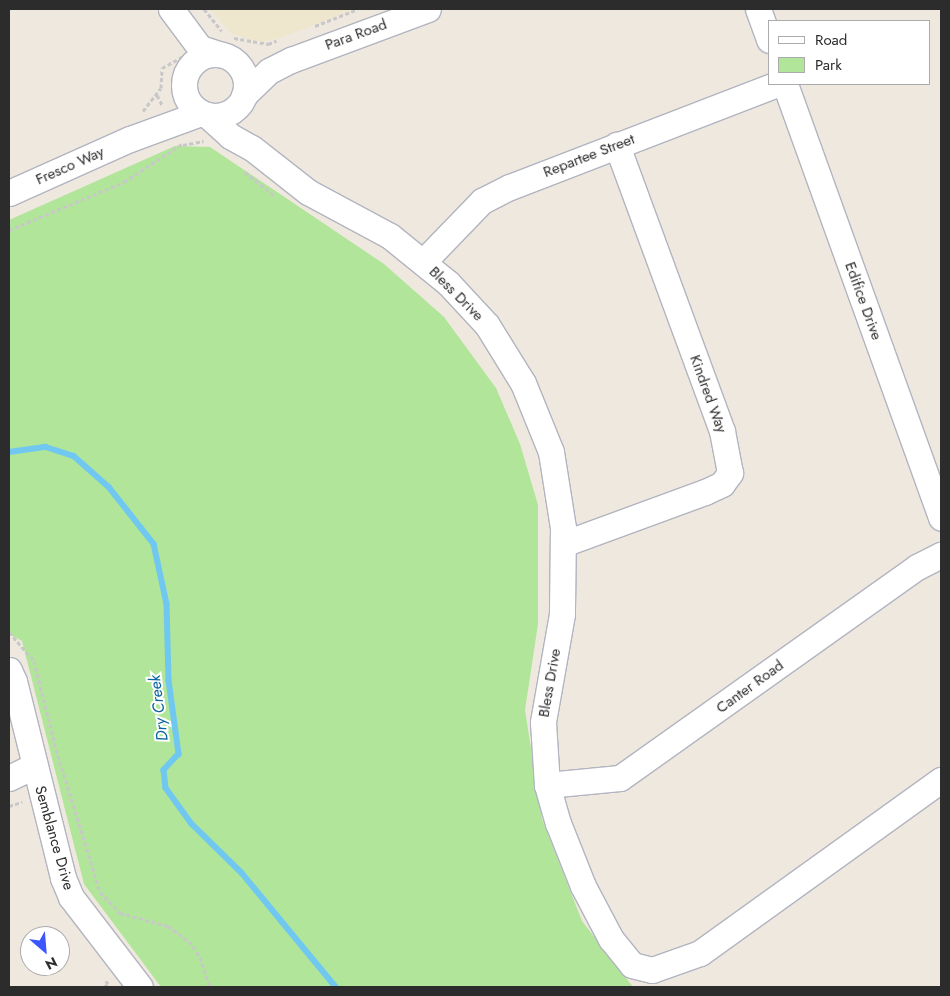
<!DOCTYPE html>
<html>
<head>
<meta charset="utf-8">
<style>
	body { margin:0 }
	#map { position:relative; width:950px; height:996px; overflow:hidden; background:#eee8de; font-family:Jost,sans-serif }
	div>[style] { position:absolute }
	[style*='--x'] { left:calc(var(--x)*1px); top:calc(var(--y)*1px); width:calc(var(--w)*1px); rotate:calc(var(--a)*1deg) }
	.education>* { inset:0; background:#efe6ce }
	.green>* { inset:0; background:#b0e59a }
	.stream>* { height:5.5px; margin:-2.75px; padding:0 2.75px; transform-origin:2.75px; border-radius:2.75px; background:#70c8f1 }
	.path>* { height:3px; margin-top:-1.5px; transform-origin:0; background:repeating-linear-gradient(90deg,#c8c8c8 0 4px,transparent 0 6.5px) }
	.roads { filter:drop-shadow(1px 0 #b2b4c0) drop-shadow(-1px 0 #b2b4c0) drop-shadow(0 1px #b2b4c0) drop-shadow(0 -1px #b2b4c0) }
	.minor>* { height:25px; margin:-12.5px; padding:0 12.5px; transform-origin:12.5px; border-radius:12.5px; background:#fff }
	.minor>.ring { margin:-12.5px; padding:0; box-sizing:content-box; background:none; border:25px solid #fff; border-radius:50% }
	span { translate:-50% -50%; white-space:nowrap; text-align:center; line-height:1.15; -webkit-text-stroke:4px #fff; paint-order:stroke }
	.street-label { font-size:15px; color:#2c2c2c }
	.water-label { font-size:16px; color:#0b65a1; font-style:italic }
	.frame { position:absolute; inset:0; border:10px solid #2c2c2c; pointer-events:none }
	.legend { position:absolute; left:768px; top:20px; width:162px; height:65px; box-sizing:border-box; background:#fff; border:1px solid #ababab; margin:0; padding:6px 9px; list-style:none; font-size:15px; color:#2c2c2c }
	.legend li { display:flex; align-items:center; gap:10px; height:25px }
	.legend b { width:25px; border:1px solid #ababab }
	.north { position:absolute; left:20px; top:926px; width:50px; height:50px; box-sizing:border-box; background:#fff; border:1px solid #ababab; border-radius:50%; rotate:153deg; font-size:14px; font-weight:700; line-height:20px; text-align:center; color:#2c2c2c }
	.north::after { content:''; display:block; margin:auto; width:18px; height:22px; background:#3c56fd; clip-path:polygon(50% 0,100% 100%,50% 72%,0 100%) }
</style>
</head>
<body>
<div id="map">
	<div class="education">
		<i style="clip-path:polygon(209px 9px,355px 9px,280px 38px,262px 42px,232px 34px)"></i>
	</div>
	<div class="green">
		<i style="clip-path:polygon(175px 146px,210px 147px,384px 264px,444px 317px,496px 388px,520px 444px,538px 505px,538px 624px,525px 710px,542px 819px,582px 921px,633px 987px,161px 987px,84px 884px,22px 641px,9px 634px,9px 220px)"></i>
	</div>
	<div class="stream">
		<i style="--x:9;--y:452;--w:37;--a:-8"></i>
		<i style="--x:46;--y:447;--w:29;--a:18"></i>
		<i style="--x:74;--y:456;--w:47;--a:41.5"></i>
		<i style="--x:109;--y:487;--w:73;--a:51.7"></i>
		<i style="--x:154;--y:544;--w:61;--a:77.8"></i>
		<i style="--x:167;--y:604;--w:76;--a:88.5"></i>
		<i style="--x:169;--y:680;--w:75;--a:82.3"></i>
		<i style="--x:179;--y:754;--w:22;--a:133"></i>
		<i style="--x:164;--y:770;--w:18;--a:84"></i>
		<i style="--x:166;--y:788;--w:44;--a:54.2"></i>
		<i style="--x:192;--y:824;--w:70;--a:44.4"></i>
		<i style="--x:242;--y:873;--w:148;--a:50.5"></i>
	</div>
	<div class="path">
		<i style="--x:204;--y:9;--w:28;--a:51"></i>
		<i style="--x:315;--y:26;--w:46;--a:-21.6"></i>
		<i style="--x:234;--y:38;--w:35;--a:10"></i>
		<i style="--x:268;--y:44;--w:9;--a:-21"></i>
		<i style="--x:157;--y:95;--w:11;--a:63"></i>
		<i style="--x:143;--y:111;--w:29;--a:-52"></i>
		<i style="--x:161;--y:88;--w:20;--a:-87"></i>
		<i style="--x:162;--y:68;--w:23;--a:-29"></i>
		<i style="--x:183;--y:145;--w:21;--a:-11"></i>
		<i style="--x:245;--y:172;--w:38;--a:39"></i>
		<i style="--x:9;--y:230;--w:125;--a:-22.7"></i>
		<i style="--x:124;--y:182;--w:69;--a:-33.2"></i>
		<i style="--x:9;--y:632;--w:38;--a:49"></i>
		<i style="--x:34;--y:661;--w:91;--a:76"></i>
		<i style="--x:56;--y:749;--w:150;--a:72.9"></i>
		<i style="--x:100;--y:892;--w:29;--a:46"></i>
		<i style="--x:120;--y:913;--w:50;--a:15.2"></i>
		<i style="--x:168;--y:926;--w:26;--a:36"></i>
		<i style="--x:189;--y:941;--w:19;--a:55"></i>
		<i style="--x:200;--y:957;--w:32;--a:72"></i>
		<i style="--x:9;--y:806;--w:14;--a:-17"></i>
		<i style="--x:104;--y:987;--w:5;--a:-37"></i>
		<i style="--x:108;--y:984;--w:4;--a:-124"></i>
	</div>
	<div class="roads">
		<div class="minor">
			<i style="--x:171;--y:9;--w:49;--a:53.4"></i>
			<i style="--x:200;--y:48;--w:20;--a:18"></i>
			<i style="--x:758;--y:9;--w:33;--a:70"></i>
			<i class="ring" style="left:184px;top:54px;width:37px;height:37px"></i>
			<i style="--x:785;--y:84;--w:461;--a:70.2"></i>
			<i style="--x:244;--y:95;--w:35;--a:-44"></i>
			<i style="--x:269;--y:71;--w:25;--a:-27"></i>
			<i style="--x:291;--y:60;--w:146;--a:-20.4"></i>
			<i style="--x:207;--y:115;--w:31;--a:42"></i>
			<i style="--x:230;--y:136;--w:25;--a:29"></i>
			<i style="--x:252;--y:148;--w:71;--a:38.2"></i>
			<i style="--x:308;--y:192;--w:93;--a:28.2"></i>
			<i style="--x:390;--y:236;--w:75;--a:39"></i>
			<i style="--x:448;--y:283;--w:57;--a:47.1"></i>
			<i style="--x:487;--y:325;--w:68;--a:58.2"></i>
			<i style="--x:523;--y:383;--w:74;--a:67.9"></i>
			<i style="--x:551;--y:452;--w:77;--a:81"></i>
			<i style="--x:563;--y:528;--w:86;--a:90.7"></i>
			<i style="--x:562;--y:614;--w:110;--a:100"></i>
			<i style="--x:543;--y:722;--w:63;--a:86.4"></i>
			<i style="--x:547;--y:785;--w:40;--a:74"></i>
			<i style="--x:558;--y:823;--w:68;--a:68.4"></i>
			<i style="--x:583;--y:886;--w:60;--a:62.2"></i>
			<i style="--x:611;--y:939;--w:33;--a:51"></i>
			<i style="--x:632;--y:965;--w:21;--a:14"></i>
			<i style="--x:652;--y:970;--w:51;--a:-19.5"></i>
			<i style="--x:700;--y:953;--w:297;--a:-35.7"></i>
			<i style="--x:9;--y:193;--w:133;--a:-24.1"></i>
			<i style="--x:130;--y:139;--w:76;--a:-20.1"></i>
			<i style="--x:423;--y:262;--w:85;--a:-46"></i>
			<i style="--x:482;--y:201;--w:31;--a:-27"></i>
			<i style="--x:510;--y:187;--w:286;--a:-21.1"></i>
			<i style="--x:563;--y:544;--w:151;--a:-20.1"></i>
			<i style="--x:705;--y:492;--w:19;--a:-25"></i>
			<i style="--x:722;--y:484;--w:14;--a:-54"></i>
			<i style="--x:730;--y:473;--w:43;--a:-100.8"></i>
			<i style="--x:722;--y:431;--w:305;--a:-110.2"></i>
			<i style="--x:9;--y:670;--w:12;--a:66"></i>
			<i style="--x:14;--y:681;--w:203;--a:76"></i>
			<i style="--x:63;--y:878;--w:21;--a:67"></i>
			<i style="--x:71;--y:897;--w:113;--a:52.5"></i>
			<i style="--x:9;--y:778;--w:28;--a:-26"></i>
			<i style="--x:547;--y:785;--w:73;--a:-5.5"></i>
			<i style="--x:620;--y:778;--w:364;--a:-35.4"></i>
			<i style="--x:917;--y:567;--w:27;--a:-27"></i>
		</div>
	</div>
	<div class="street-label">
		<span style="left:356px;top:35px;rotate:-20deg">Para Road</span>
		<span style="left:589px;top:156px;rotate:-21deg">Repartee Street</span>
		<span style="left:70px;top:166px;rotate:-24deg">Fresco Way</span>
		<span style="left:456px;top:294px;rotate:45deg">Bless Drive</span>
		<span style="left:863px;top:301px;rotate:70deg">Edifice Drive</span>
		<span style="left:708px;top:394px;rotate:70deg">Kindred Way</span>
		<span style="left:550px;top:683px;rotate:-80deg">Bless Drive</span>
		<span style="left:750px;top:687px;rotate:-36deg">Canter Road</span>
		<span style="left:54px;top:838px;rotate:74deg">Semblance Drive</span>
	</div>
	<div class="water-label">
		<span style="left:159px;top:708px;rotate:-97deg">Dry Creek</span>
	</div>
	<div class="frame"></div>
	<ul class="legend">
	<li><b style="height:6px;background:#fff"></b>Road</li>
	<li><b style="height:14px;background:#b0e59a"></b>Park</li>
	</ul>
	<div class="north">N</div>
</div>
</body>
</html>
